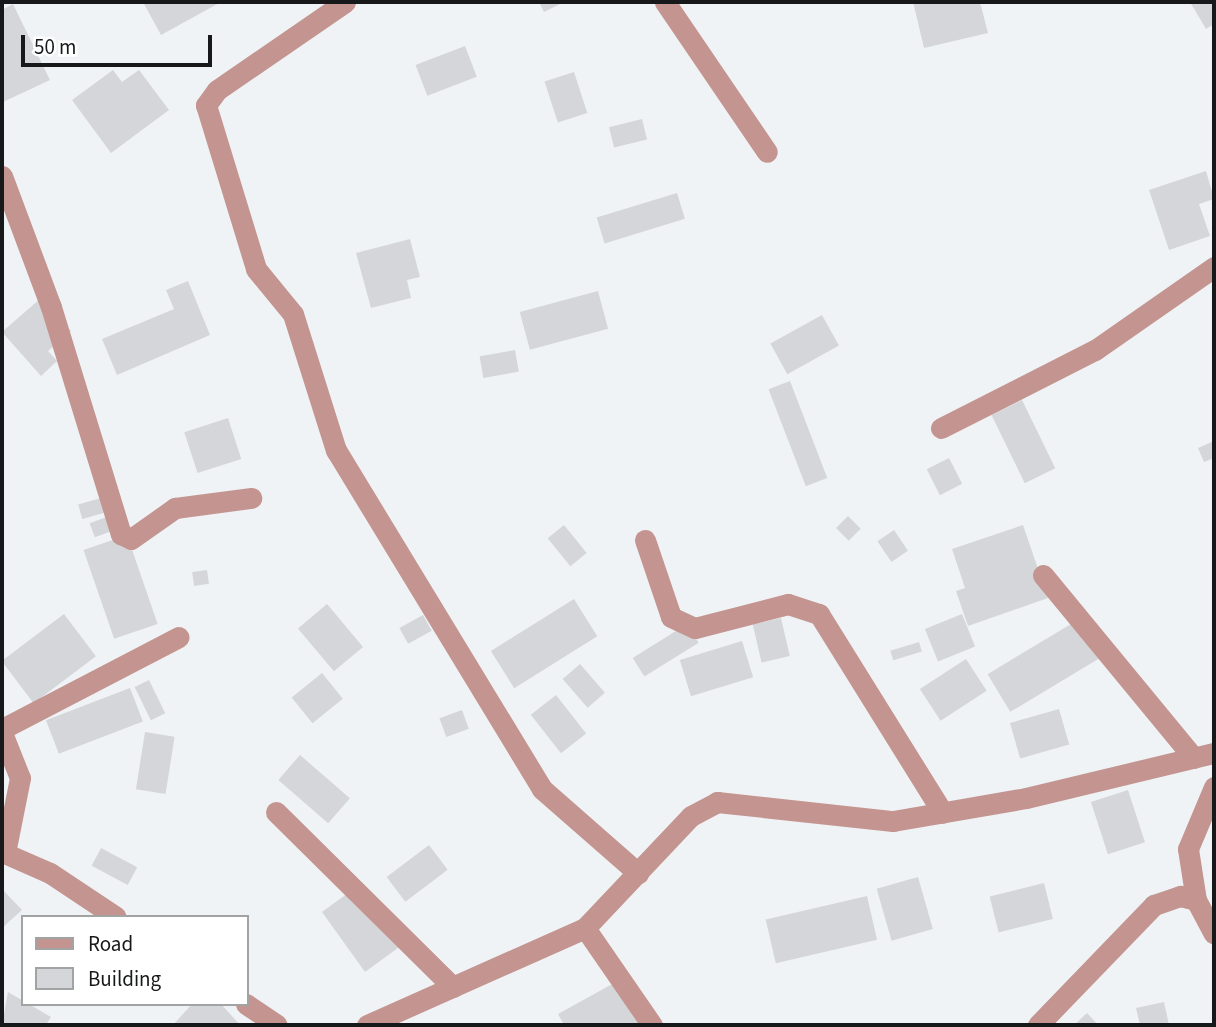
<!DOCTYPE html>
<html>
<head>
<meta charset="utf-8">
<style>
	body { margin:0 }
	#map { position:relative; width:1216px; height:1027px; overflow:hidden; background:#f0f3f6; font-family:"Source Sans 3",sans-serif }
	div>[style] { position:absolute }
	[style*='--x'] { left:calc(var(--x)*1px); top:calc(var(--y)*1px); width:calc(var(--w)*1px); rotate:calc(var(--a)*1deg) }
	.building>* { inset:0; background:#d4d6d9; transform-origin:0 0 }
	.minor>* { height:21px; margin:-10.5px; padding:0 10.5px; transform-origin:10.5px; border-radius:10.5px; background:#c49590 }
	span { translate:-50% -50%; white-space:nowrap; text-align:center; line-height:1.15; -webkit-text-stroke:5px #fff; paint-order:stroke }
	.frame { position:absolute; inset:0; border:4px solid #171819; pointer-events:none }
	.legend { position:absolute; left:21px; top:915px; width:228px; height:91px; box-sizing:border-box; background:#fff; border:2px solid #a2a3a3; margin:0; padding:9px 12px; list-style:none; font-size:21px; color:#171819 }
	.legend li { display:flex; align-items:center; gap:14px; height:35px }
	.legend b { width:35px; border:2px solid #a2a3a3 }
	.scale { position:absolute; left:21px; top:35px; width:191px; height:32px; box-sizing:border-box; border:4px solid #171819; border-top:0; padding-left:9px; font-size:21px; line-height:24px; white-space:nowrap; color:#171819; -webkit-text-stroke:5px #fff; paint-order:stroke }
</style>
</head>
<body>
<div id="map">
	<div class="building">
		<i style="clip-path:polygon(143px 2px,221px 2px,161px 35px)"></i>
		<i style="clip-path:polygon(539px 2px,564px 2px,544px 12px)"></i>
		<i style="clip-path:polygon(913px 2px,980px 2px,988px 33px,924px 48px)"></i>
		<i style="clip-path:polygon(1190px 2px,1214px 2px,1214px 24px,1206px 29px)"></i>
		<i style="clip-path:polygon(13px 4px,50px 80px,3px 102px,2px 10px)"></i>
		<i style="left:465px;top:46px;width:33px;height:53px;rotate:69deg"></i>
		<i style="clip-path:polygon(113px 70px,122px 82px,139px 70px,169px 110px,111px 153px,72px 100px)"></i>
		<i style="left:574px;top:72px;width:43px;height:31px;rotate:72deg"></i>
		<i style="left:642px;top:119px;width:21px;height:34px;rotate:76deg"></i>
		<i style="clip-path:polygon(1206px 171px,1214px 199px,1199px 204px,1210px 236px,1169px 250px,1149px 190px)"></i>
		<i style="left:677px;top:193px;width:27px;height:84px;rotate:73deg"></i>
		<i style="clip-path:polygon(410px 239px,420px 277px,407px 280px,411px 298px,371px 308px,356px 253px)"></i>
		<i style="clip-path:polygon(188px 281px,210px 335px,117px 375px,102px 339px,174px 309px,166px 290px)"></i>
		<i style="left:598px;top:291px;width:39px;height:81px;rotate:75deg"></i>
		<i style="clip-path:polygon(41px 298px,71px 331px,48px 351px,57px 361px,41px 376px,2px 332px)"></i>
		<i style="left:822px;top:315px;width:35px;height:59px;rotate:61deg"></i>
		<i style="left:515px;top:350px;width:22px;height:36px;rotate:80deg"></i>
		<i style="left:790px;top:381px;width:104px;height:23px;rotate:69deg"></i>
		<i style="left:1022px;top:400px;width:76px;height:34px;rotate:64deg"></i>
		<i style="left:228px;top:418px;width:43px;height:46px;rotate:72deg"></i>
		<i style="clip-path:polygon(1214px 441px,1214px 458px,1204px 462px,1198px 448px)"></i>
		<i style="left:949px;top:458px;width:29px;height:25px;rotate:63deg"></i>
		<i style="left:108px;top:496px;width:15px;height:31px;rotate:74deg"></i>
		<i style="left:115px;top:514px;width:15px;height:27px;rotate:70deg"></i>
		<i style="left:848px;top:516px;width:18px;height:17px;rotate:45deg"></i>
		<i style="left:564px;top:525px;width:36px;height:21px;rotate:51deg"></i>
		<i style="clip-path:polygon(1023px 525px,1048px 598px,968px 626px,956px 591px,965px 588px,952px 549px)"></i>
		<i style="left:894px;top:530px;width:25px;height:20px;rotate:56deg"></i>
		<i style="left:127px;top:535px;width:94px;height:46px;rotate:71deg"></i>
		<i style="left:207px;top:570px;width:14px;height:15px;rotate:82deg"></i>
		<i style="left:574px;top:599px;width:44px;height:98px;rotate:58deg"></i>
		<i style="left:327px;top:604px;width:56px;height:38px;rotate:50deg"></i>
		<i style="left:64px;top:614px;width:53px;height:78px;rotate:53deg"></i>
		<i style="left:962px;top:614px;width:35px;height:40px;rotate:68deg"></i>
		<i style="left:423px;top:615px;width:18px;height:27px;rotate:61deg"></i>
		<i style="left:781px;top:618px;width:39px;height:29px;rotate:77deg"></i>
		<i style="left:1081px;top:618px;width:44px;height:109px;rotate:59deg"></i>
		<i style="left:687px;top:624px;width:22px;height:64px;rotate:58deg"></i>
		<i style="left:742px;top:641px;width:38px;height:65px;rotate:73deg"></i>
		<i style="left:919px;top:642px;width:10px;height:30px;rotate:73deg"></i>
		<i style="left:966px;top:659px;width:38px;height:55px;rotate:57deg"></i>
		<i style="left:580px;top:664px;width:38px;height:23px;rotate:49deg"></i>
		<i style="left:322px;top:673px;width:33px;height:39px;rotate:51deg"></i>
		<i style="left:149px;top:680px;width:37px;height:16px;rotate:64deg"></i>
		<i style="left:130px;top:688px;width:36px;height:90px;rotate:69deg"></i>
		<i style="left:556px;top:695px;width:49px;height:32px;rotate:52deg"></i>
		<i style="left:1059px;top:709px;width:37px;height:51px;rotate:74deg"></i>
		<i style="left:462px;top:710px;width:20px;height:24px;rotate:70deg"></i>
		<i style="left:145px;top:732px;width:30px;height:58px;rotate:9deg"></i>
		<i style="left:300px;top:755px;width:66px;height:33px;rotate:41deg"></i>
		<i style="left:1128px;top:790px;width:55px;height:39px;rotate:72deg"></i>
		<i style="left:429px;top:845px;width:31px;height:53px;rotate:53deg"></i>
		<i style="left:101px;top:848px;width:41px;height:20px;rotate:28deg"></i>
		<i style="left:918px;top:877px;width:54px;height:43px;rotate:74deg"></i>
		<i style="left:1044px;top:883px;width:37px;height:56px;rotate:76deg"></i>
		<i style="clip-path:polygon(2px 889px,22px 910px,2px 928px)"></i>
		<i style="clip-path:polygon(348px 893px,402px 945px,365px 972px,322px 912px)"></i>
		<i style="left:867px;top:896px;width:45px;height:104px;rotate:77deg"></i>
		<i style="clip-path:polygon(625px 977px,649px 1025px,564px 1025px,558px 1014px)"></i>
		<i style="clip-path:polygon(8px 992px,51px 1017px,46px 1025px,2px 1025px)"></i>
		<i style="clip-path:polygon(1164px 1002px,1169px 1025px,1140px 1025px,1136px 1008px)"></i>
		<i style="clip-path:polygon(192px 1004px,221px 1004px,240px 1025px,173px 1025px)"></i>
		<i style="clip-path:polygon(1087px 1013px,1098px 1025px,1074px 1025px)"></i>
	</div>
	<div class="minor">
		<i style="--x:345;--y:2;--w:155;--a:145.5"></i>
		<i style="--x:217;--y:90;--w:19;--a:126"></i>
		<i style="--x:206;--y:105;--w:171;--a:73"></i>
		<i style="--x:256;--y:269;--w:58;--a:50.6"></i>
		<i style="--x:293;--y:314;--w:143;--a:72.5"></i>
		<i style="--x:336;--y:450;--w:397;--a:58.7"></i>
		<i style="--x:542;--y:789;--w:128;--a:41.2"></i>
		<i style="--x:665;--y:2;--w:181;--a:55.8"></i>
		<i style="--x:2;--y:176;--w:140;--a:69.5"></i>
		<i style="--x:51;--y:307;--w:238;--a:72.9"></i>
		<i style="--x:121;--y:534;--w:11;--a:27"></i>
		<i style="--x:131;--y:539;--w:54;--a:-35.2"></i>
		<i style="--x:175;--y:508;--w:77;--a:-7.5"></i>
		<i style="--x:941;--y:428;--w:173;--a:-26.9"></i>
		<i style="--x:1095;--y:350;--w:145;--a:-34.9"></i>
		<i style="--x:645;--y:540;--w:81;--a:71.3"></i>
		<i style="--x:671;--y:617;--w:26;--a:25"></i>
		<i style="--x:695;--y:628;--w:96;--a:-14.5"></i>
		<i style="--x:788;--y:604;--w:33;--a:18"></i>
		<i style="--x:819;--y:614;--w:234;--a:58.1"></i>
		<i style="--x:1043;--y:575;--w:237;--a:50.5"></i>
		<i style="--x:2;--y:729;--w:199;--a:-27.5"></i>
		<i style="--x:2;--y:733;--w:48;--a:68.2"></i>
		<i style="--x:20;--y:778;--w:76;--a:101.3"></i>
		<i style="--x:1214;--y:787;--w:67;--a:112.8"></i>
		<i style="--x:1188;--y:849;--w:52;--a:81.1"></i>
		<i style="--x:1196;--y:900;--w:38;--a:62"></i>
		<i style="--x:276;--y:812;--w:249;--a:44.7"></i>
		<i style="--x:2;--y:852;--w:52;--a:23.6"></i>
		<i style="--x:50;--y:873;--w:79;--a:33.7"></i>
		<i style="--x:585;--y:928;--w:118;--a:55.4"></i>
		<i style="--x:246;--y:1004;--w:37;--a:34"></i>
		<i style="--x:367;--y:1025;--w:239;--a:-24"></i>
		<i style="--x:585;--y:928;--w:154;--a:-46.6"></i>
		<i style="--x:691;--y:816;--w:30;--a:-28"></i>
		<i style="--x:717;--y:802;--w:177;--a:6.2"></i>
		<i style="--x:893;--y:821;--w:135;--a:-9.8"></i>
		<i style="--x:1026;--y:798;--w:193;--a:-13.5"></i>
		<i style="--x:1038;--y:1025;--w:167;--a:-46"></i>
		<i style="--x:1154;--y:905;--w:28;--a:-19"></i>
		<i style="--x:1180;--y:896;--w:16;--a:14"></i>
	</div>
	<div class="frame"></div>
	<ul class="legend">
	<li><b style="height:9px;background:#c49590"></b>Road</li>
	<li><b style="height:19px;background:#d4d6d9"></b>Building</li>
	</ul>
	<div class="scale">50 m</div>
</div>
</body>
</html>
